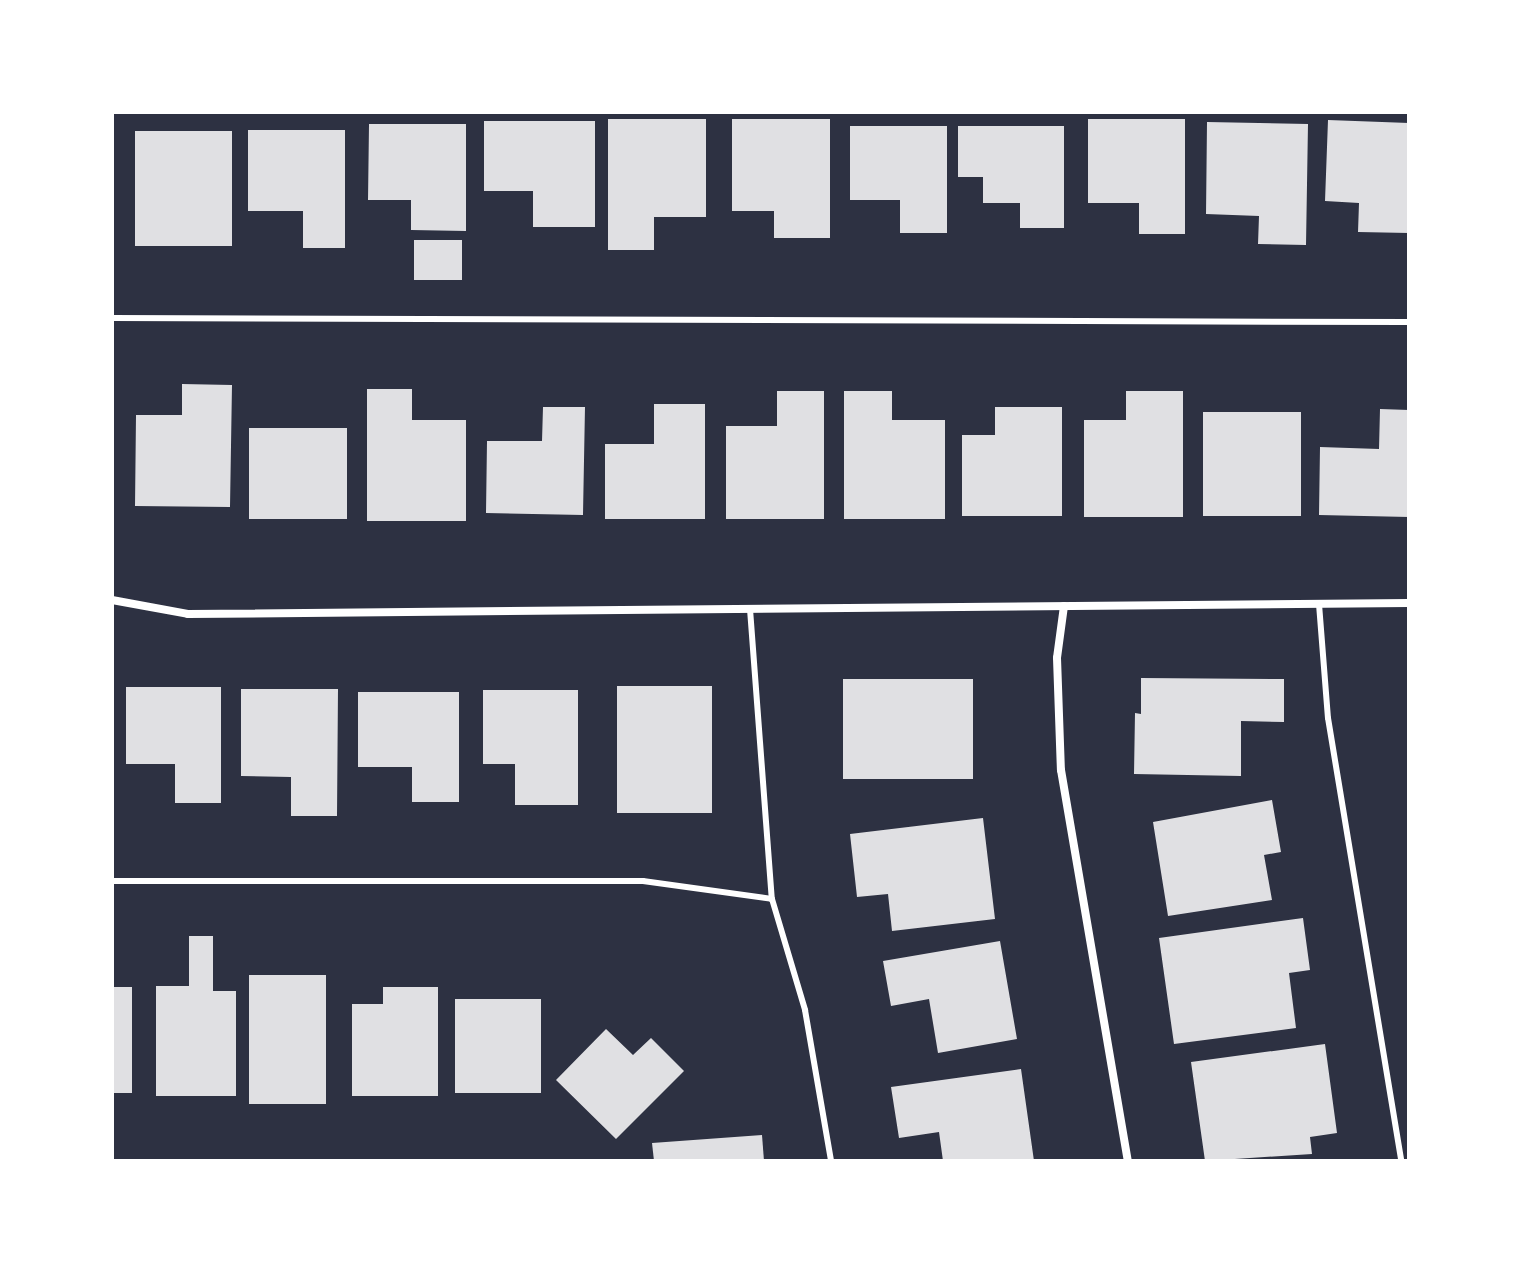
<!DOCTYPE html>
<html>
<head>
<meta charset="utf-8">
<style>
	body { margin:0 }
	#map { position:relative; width:1521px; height:1273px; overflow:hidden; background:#2d3142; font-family:"Open Sans",sans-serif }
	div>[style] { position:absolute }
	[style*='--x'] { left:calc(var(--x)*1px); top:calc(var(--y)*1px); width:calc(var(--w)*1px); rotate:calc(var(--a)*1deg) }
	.building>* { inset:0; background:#e0e0e3; transform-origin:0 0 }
	.service>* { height:6px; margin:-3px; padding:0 3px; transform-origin:3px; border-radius:3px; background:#fff }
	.minor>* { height:8px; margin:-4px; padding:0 4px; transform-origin:4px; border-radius:4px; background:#fff }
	span { translate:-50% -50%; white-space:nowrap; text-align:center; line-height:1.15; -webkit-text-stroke:6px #fff; paint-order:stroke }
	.frame { position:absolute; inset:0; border:114px solid #fff; pointer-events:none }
</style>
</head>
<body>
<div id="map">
	<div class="building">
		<i style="clip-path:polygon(608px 119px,706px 119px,706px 217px,654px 217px,654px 250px,608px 250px)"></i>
		<i style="clip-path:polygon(732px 119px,830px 119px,830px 238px,774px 238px,774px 211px,732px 211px)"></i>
		<i style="clip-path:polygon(1088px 119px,1185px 119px,1185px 234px,1139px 234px,1139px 203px,1088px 203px)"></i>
		<i style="clip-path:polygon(1328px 120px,1409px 123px,1409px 233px,1358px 232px,1359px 203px,1325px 201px)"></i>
		<i style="clip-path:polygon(484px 121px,595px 121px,595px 227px,533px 227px,533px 191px,484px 191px)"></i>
		<i style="clip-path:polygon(1207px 122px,1308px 124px,1306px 245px,1258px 244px,1259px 216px,1206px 214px)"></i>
		<i style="clip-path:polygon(369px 124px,466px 124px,466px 231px,411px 230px,411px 200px,368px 200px)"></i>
		<i style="clip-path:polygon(850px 126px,947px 126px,947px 233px,900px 233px,900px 200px,850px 200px)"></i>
		<i style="clip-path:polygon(958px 126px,1064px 126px,1064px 228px,1020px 228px,1020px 203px,983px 203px,983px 177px,958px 177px)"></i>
		<i style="clip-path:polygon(248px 130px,345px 130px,345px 248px,303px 248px,303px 211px,248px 211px)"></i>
		<i style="left:135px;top:131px;width:97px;height:115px"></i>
		<i style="left:414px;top:240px;width:48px;height:40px"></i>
		<i style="clip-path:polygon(182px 384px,232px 385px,230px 507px,135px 506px,136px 415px,182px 415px)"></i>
		<i style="clip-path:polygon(367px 389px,412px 389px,412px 420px,466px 420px,466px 521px,367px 521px)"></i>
		<i style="clip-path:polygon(777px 391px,824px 391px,824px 519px,726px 519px,726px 426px,777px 426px)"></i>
		<i style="clip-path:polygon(844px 391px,892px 391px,892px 420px,945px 420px,945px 519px,844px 519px)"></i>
		<i style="clip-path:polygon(1126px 391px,1183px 391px,1183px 517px,1084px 517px,1084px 420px,1126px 420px)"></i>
		<i style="clip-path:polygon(654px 404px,705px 404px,705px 519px,605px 519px,605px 444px,654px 444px)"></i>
		<i style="clip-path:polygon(543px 407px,585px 407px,583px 515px,486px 513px,487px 441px,542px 441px)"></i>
		<i style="clip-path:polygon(995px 407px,1062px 407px,1062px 516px,962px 516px,962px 435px,995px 435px)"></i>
		<i style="clip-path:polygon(1380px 409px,1409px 410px,1409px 517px,1319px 515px,1320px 447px,1379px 449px)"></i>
		<i style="left:1203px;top:412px;width:98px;height:104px"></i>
		<i style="left:249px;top:428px;width:98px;height:91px"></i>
		<i style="clip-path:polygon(1141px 678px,1284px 679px,1284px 722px,1241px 721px,1241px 776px,1134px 774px,1135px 713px,1141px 714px)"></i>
		<i style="left:843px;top:679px;width:130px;height:100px"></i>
		<i style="left:617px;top:686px;width:95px;height:127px"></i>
		<i style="clip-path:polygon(126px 687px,221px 687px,221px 803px,175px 803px,175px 764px,126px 764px)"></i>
		<i style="clip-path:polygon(241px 689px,338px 689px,337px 816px,291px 816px,291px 777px,241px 776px)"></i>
		<i style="clip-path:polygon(483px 690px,578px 690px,578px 805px,515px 805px,515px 764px,483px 764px)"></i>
		<i style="clip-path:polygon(358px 692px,459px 692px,459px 802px,412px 802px,412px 767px,358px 767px)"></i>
		<i style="clip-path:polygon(1272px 800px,1281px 852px,1264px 855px,1272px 900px,1168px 916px,1153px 822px)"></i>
		<i style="clip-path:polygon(983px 818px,995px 919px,892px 931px,888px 894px,857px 897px,850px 834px)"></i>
		<i style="clip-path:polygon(1303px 918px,1310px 970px,1289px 973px,1296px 1028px,1174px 1044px,1159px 938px)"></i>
		<i style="clip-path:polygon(189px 936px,213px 936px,213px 991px,236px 991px,236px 1096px,156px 1096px,156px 986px,189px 986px)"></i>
		<i style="clip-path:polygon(1000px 941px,1017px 1039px,938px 1053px,929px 999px,891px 1006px,883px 961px)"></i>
		<i style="left:249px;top:975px;width:77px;height:129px"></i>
		<i style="left:112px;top:987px;width:20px;height:106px"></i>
		<i style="clip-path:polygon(383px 987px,438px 987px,438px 1096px,352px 1096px,352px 1004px,383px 1004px)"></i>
		<i style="left:455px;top:999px;width:86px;height:94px"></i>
		<i style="clip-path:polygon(606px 1029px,633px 1055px,651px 1038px,684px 1071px,616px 1139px,556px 1080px)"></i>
		<i style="clip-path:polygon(1325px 1044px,1337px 1133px,1310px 1137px,1312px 1154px,1205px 1161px,1191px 1062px)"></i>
		<i style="clip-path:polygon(1021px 1069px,1034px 1161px,943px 1161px,939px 1132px,899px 1138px,891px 1087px)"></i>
		<i style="clip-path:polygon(762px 1135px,764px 1161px,654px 1161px,652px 1143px)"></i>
	</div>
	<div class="service">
		<i style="--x:112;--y:318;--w:1297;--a:0.18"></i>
		<i style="--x:1319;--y:604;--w:114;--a:85.5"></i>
		<i style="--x:1328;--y:718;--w:449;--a:80.6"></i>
		<i style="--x:750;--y:609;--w:291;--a:85.7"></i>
		<i style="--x:112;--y:881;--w:531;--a:0"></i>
		<i style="--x:643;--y:881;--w:130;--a:7.9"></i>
		<i style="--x:772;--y:899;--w:116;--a:73.4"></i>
		<i style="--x:805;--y:1010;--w:153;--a:80.2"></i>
	</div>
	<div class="minor">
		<i style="--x:112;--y:600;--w:77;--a:10.4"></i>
		<i style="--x:188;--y:614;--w:1221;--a:-0.52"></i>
		<i style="--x:1064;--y:606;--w:52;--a:97.7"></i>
		<i style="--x:1057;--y:658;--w:112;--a:88"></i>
		<i style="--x:1061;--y:770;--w:397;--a:80.3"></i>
	</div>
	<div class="frame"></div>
</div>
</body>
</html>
